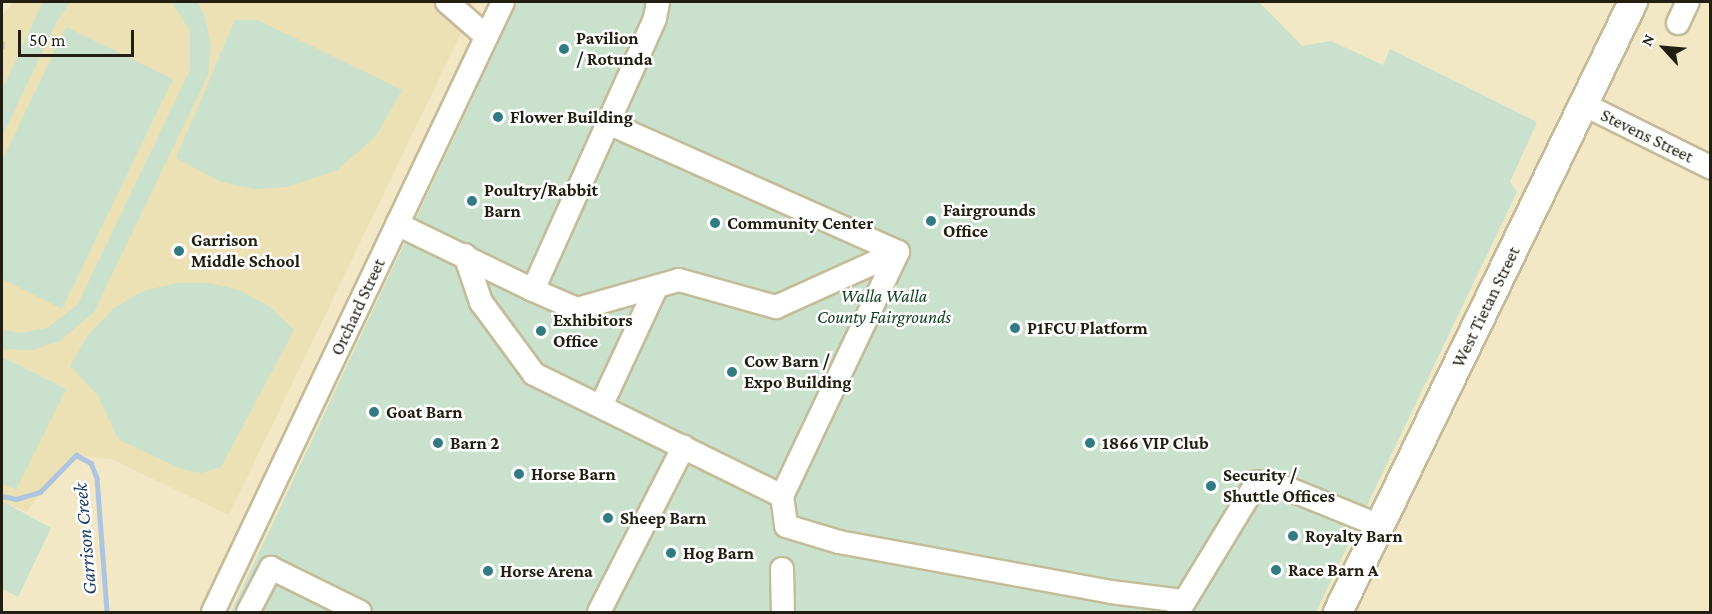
<!DOCTYPE html>
<html>
<head>
<meta charset="utf-8">
<style>
	body { margin:0 }
	#map { position:relative; width:1712px; height:614px; overflow:hidden; background:#f2e8c5; font-family:"Crimson Pro",serif }
	div>[style] { position:absolute }
	[style*='--x'] { left:calc(var(--x)*1px); top:calc(var(--y)*1px); width:calc(var(--w)*1px); rotate:calc(var(--a)*1deg) }
	.built>* { inset:0; background:#ece0b5 }
	.green>* { inset:0; background:#c9e1cd }
	.stream>* { height:4.5px; margin:-2.25px; padding:0 2.25px; transform-origin:2.25px; border-radius:2.25px; background:#aec5e2 }
	.roads { filter:drop-shadow(2px 0 #c4bb99) drop-shadow(-2px 0 #c4bb99) drop-shadow(0 2px #c4bb99) drop-shadow(0 -2px #c4bb99) }
	.minor>* { height:22px; margin:-11px; padding:0 11px; transform-origin:11px; border-radius:11px; background:#fff }
	.major>* { height:28px; margin:-14px; padding:0 14px; transform-origin:14px; border-radius:14px; background:#fff }
	.dots>* { width:16px; height:16px; translate:-50% -50%; box-sizing:border-box; border:3px solid #fff; border-radius:50% }
	span { translate:-50% -50%; white-space:nowrap; text-align:center; line-height:1.15; -webkit-text-stroke:5px #fff; paint-order:stroke }
	.poi-label { font-size:18px; color:#221e11; font-weight:700 }
	.left { translate:0 -50%; text-align:left }
	.street-label { font-size:18px; color:#221e11 }
	.park-label { font-size:18px; color:#124322; font-style:italic }
	.water-label { font-size:20px; color:#1e3e65; font-style:italic }
	.frame { position:absolute; inset:0; border:3px solid #221e11; pointer-events:none }
	.north { position:absolute; left:1634px; top:18px; width:60px; height:60px; -webkit-text-stroke:4px #fff; paint-order:stroke; rotate:296deg; font-size:16px; font-weight:700; line-height:24px; text-align:center; color:#221e11 }
	.north::after { content:''; display:block; margin:auto; width:21px; height:27px; background:#221e11; clip-path:polygon(50% 0,100% 100%,50% 72%,0 100%) }
	.scale { position:absolute; left:18px; top:30px; width:116px; height:27px; box-sizing:border-box; border:3px solid #221e11; border-top:0; padding-left:8px; font-size:18px; line-height:21px; white-space:nowrap; color:#221e11; -webkit-text-stroke:4px #fff; paint-order:stroke }
</style>
</head>
<body>
<div id="map">
	<div class="built">
		<i style="clip-path:polygon(14px 2px,476px 2px,229px 515px,111px 459px,76px 455px,66px 461px,27px 512px,2px 501px,2px 15px)"></i>
	</div>
	<div class="green">
		<i style="clip-path:polygon(43px 2px,70px 2px,57px 21px,2px 137px,2px 90px)"></i>
		<i style="clip-path:polygon(172px 2px,197px 2px,205px 17px,211px 46px,208px 75px,94px 312px,60px 341px,32px 350px,2px 349px,2px 330px,21px 333px,47px 328px,78px 304px,190px 70px,190px 31px)"></i>
		<i style="clip-path:polygon(518px 2px,1259px 2px,1302px 46px,1331px 41px,1383px 65px,1390px 49px,1537px 122px,1510px 182px,1517px 192px,1316px 612px,231px 612px)"></i>
		<i style="clip-path:polygon(235px 20px,258px 20px,402px 90px,376px 136px,337px 170px,288px 187px,254px 189px,221px 182px,176px 158px)"></i>
		<i style="clip-path:polygon(66px 27px,173px 79px,62px 309px,2px 279px,2px 161px)"></i>
		<i style="clip-path:polygon(177px 283px,210px 283px,241px 291px,270px 307px,294px 330px,221px 467px,201px 473px,182px 469px,119px 440px,97px 394px,70px 366px,88px 335px,113px 309px,143px 291px)"></i>
		<i style="clip-path:polygon(2px 357px,66px 389px,16px 490px,2px 483px)"></i>
		<i style="clip-path:polygon(2px 501px,51px 528px,18px 597px,2px 589px)"></i>
	</div>
	<div class="stream">
		<i style="--x:2;--y:43;--w:4;--a:90"></i>
		<i style="--x:2;--y:496;--w:14;--a:12"></i>
		<i style="--x:16;--y:499;--w:25;--a:-16"></i>
		<i style="--x:40;--y:492;--w:52;--a:-45.8"></i>
		<i style="--x:76;--y:455;--w:17;--a:28"></i>
		<i style="--x:91;--y:463;--w:16;--a:68"></i>
		<i style="--x:97;--y:478;--w:134;--a:85.7"></i>
	</div>
	<div class="roads">
		<div class="minor">
			<i style="--x:447;--y:2;--w:52;--a:41.1"></i>
			<i style="--x:1678;--y:23;--w:23;--a:-65"></i>
			<i style="--x:1583;--y:104;--w:142;--a:26.4"></i>
			<i style="--x:608;--y:123;--w:317;--a:24"></i>
			<i style="--x:397;--y:224;--w:151;--a:25.9"></i>
			<i style="--x:533;--y:290;--w:298;--a:-65.8"></i>
			<i style="--x:655;--y:18;--w:16;--a:-79"></i>
			<i style="--x:465;--y:255;--w:50;--a:71.2"></i>
			<i style="--x:481;--y:302;--w:89;--a:53.6"></i>
			<i style="--x:534;--y:374;--w:276;--a:26.2"></i>
			<i style="--x:782;--y:496;--w:270;--a:-64.6"></i>
			<i style="--x:533;--y:290;--w:48;--a:23.4"></i>
			<i style="--x:577;--y:309;--w:106;--a:-15.9"></i>
			<i style="--x:679;--y:280;--w:101;--a:15.6"></i>
			<i style="--x:776;--y:307;--w:134;--a:-24.3"></i>
			<i style="--x:601;--y:406;--w:132;--a:-65"></i>
			<i style="--x:782;--y:496;--w:30;--a:82"></i>
			<i style="--x:786;--y:526;--w:55;--a:16.8"></i>
			<i style="--x:839;--y:542;--w:277;--a:10.4"></i>
			<i style="--x:1111;--y:592;--w:72;--a:7.2"></i>
			<i style="--x:782;--y:569;--w:43;--a:88.7"></i>
			<i style="--x:213;--y:612;--w:675;--a:-64.57"></i>
			<i style="--x:248;--y:612;--w:50;--a:-62.4"></i>
			<i style="--x:271;--y:568;--w:99;--a:26.3"></i>
			<i style="--x:599;--y:612;--w:186;--a:-62.9"></i>
			<i style="--x:1178;--y:612;--w:152;--a:-58.7"></i>
			<i style="--x:1257;--y:482;--w:33;--a:12"></i>
			<i style="--x:1289;--y:489;--w:98;--a:22.1"></i>
		</div>
		<div class="major">
			<i style="--x:1338;--y:612;--w:678;--a:-64.19"></i>
		</div>
	</div>
	<div class="dots">
		<i style="left:564px;top:49px;background:#337b83"></i>
		<i style="left:498px;top:117px;background:#337b83"></i>
		<i style="left:472px;top:201px;background:#337b83"></i>
		<i style="left:931px;top:221px;background:#337b83"></i>
		<i style="left:715px;top:223px;background:#337b83"></i>
		<i style="left:179px;top:251px;background:#337b83"></i>
		<i style="left:1015px;top:328px;background:#337b83"></i>
		<i style="left:541px;top:331px;background:#337b83"></i>
		<i style="left:732px;top:372px;background:#337b83"></i>
		<i style="left:374px;top:412px;background:#337b83"></i>
		<i style="left:438px;top:443px;background:#337b83"></i>
		<i style="left:1090px;top:443px;background:#337b83"></i>
		<i style="left:519px;top:474px;background:#337b83"></i>
		<i style="left:1211px;top:486px;background:#337b83"></i>
		<i style="left:608px;top:518px;background:#337b83"></i>
		<i style="left:1293px;top:536px;background:#337b83"></i>
		<i style="left:671px;top:553px;background:#337b83"></i>
		<i style="left:1276px;top:570px;background:#337b83"></i>
		<i style="left:488px;top:571px;background:#337b83"></i>
	</div>
	<div class="poi-label">
		<span class="left" style="left:576px;top:49px">Pavilion<br>/ Rotunda</span>
		<span class="left" style="left:510px;top:117px">Flower Building</span>
		<span class="left" style="left:484px;top:201px">Poultry/Rabbit<br>Barn</span>
		<span class="left" style="left:943px;top:221px">Fairgrounds<br>Office</span>
		<span class="left" style="left:727px;top:223px">Community Center</span>
		<span class="left" style="left:191px;top:251px">Garrison<br>Middle School</span>
		<span class="left" style="left:553px;top:331px">Exhibitors<br>Office</span>
		<span class="left" style="left:1027px;top:328px">P1FCU Platform</span>
		<span class="left" style="left:744px;top:372px">Cow Barn /<br>Expo Building</span>
		<span class="left" style="left:386px;top:412px">Goat Barn</span>
		<span class="left" style="left:450px;top:443px">Barn 2</span>
		<span class="left" style="left:1102px;top:443px">1866 VIP Club</span>
		<span class="left" style="left:531px;top:474px">Horse Barn</span>
		<span class="left" style="left:1223px;top:486px">Security /<br>Shuttle Offices</span>
		<span class="left" style="left:620px;top:518px">Sheep Barn</span>
		<span class="left" style="left:1305px;top:536px">Royalty Barn</span>
		<span class="left" style="left:683px;top:553px">Hog Barn</span>
		<span class="left" style="left:1288px;top:570px">Race Barn A</span>
		<span class="left" style="left:500px;top:571px">Horse Arena</span>
	</div>
	<div class="street-label">
		<span style="left:1647px;top:136px;rotate:26deg">Stevens Street</span>
		<span style="left:358px;top:307px;rotate:-65deg">Orchard Street</span>
		<span style="left:1486px;top:307px;rotate:-64deg">West Tietan Street</span>
	</div>
	<div class="park-label">
		<span style="left:884px;top:307px">Walla Walla<br>County Fairgrounds</span>
	</div>
	<div class="water-label">
		<span style="left:85px;top:539px;rotate:-95deg">Garrison Creek</span>
	</div>
	<div class="frame"></div>
	<div class="north">N</div>
	<div class="scale">50 m</div>
</div>
</body>
</html>
